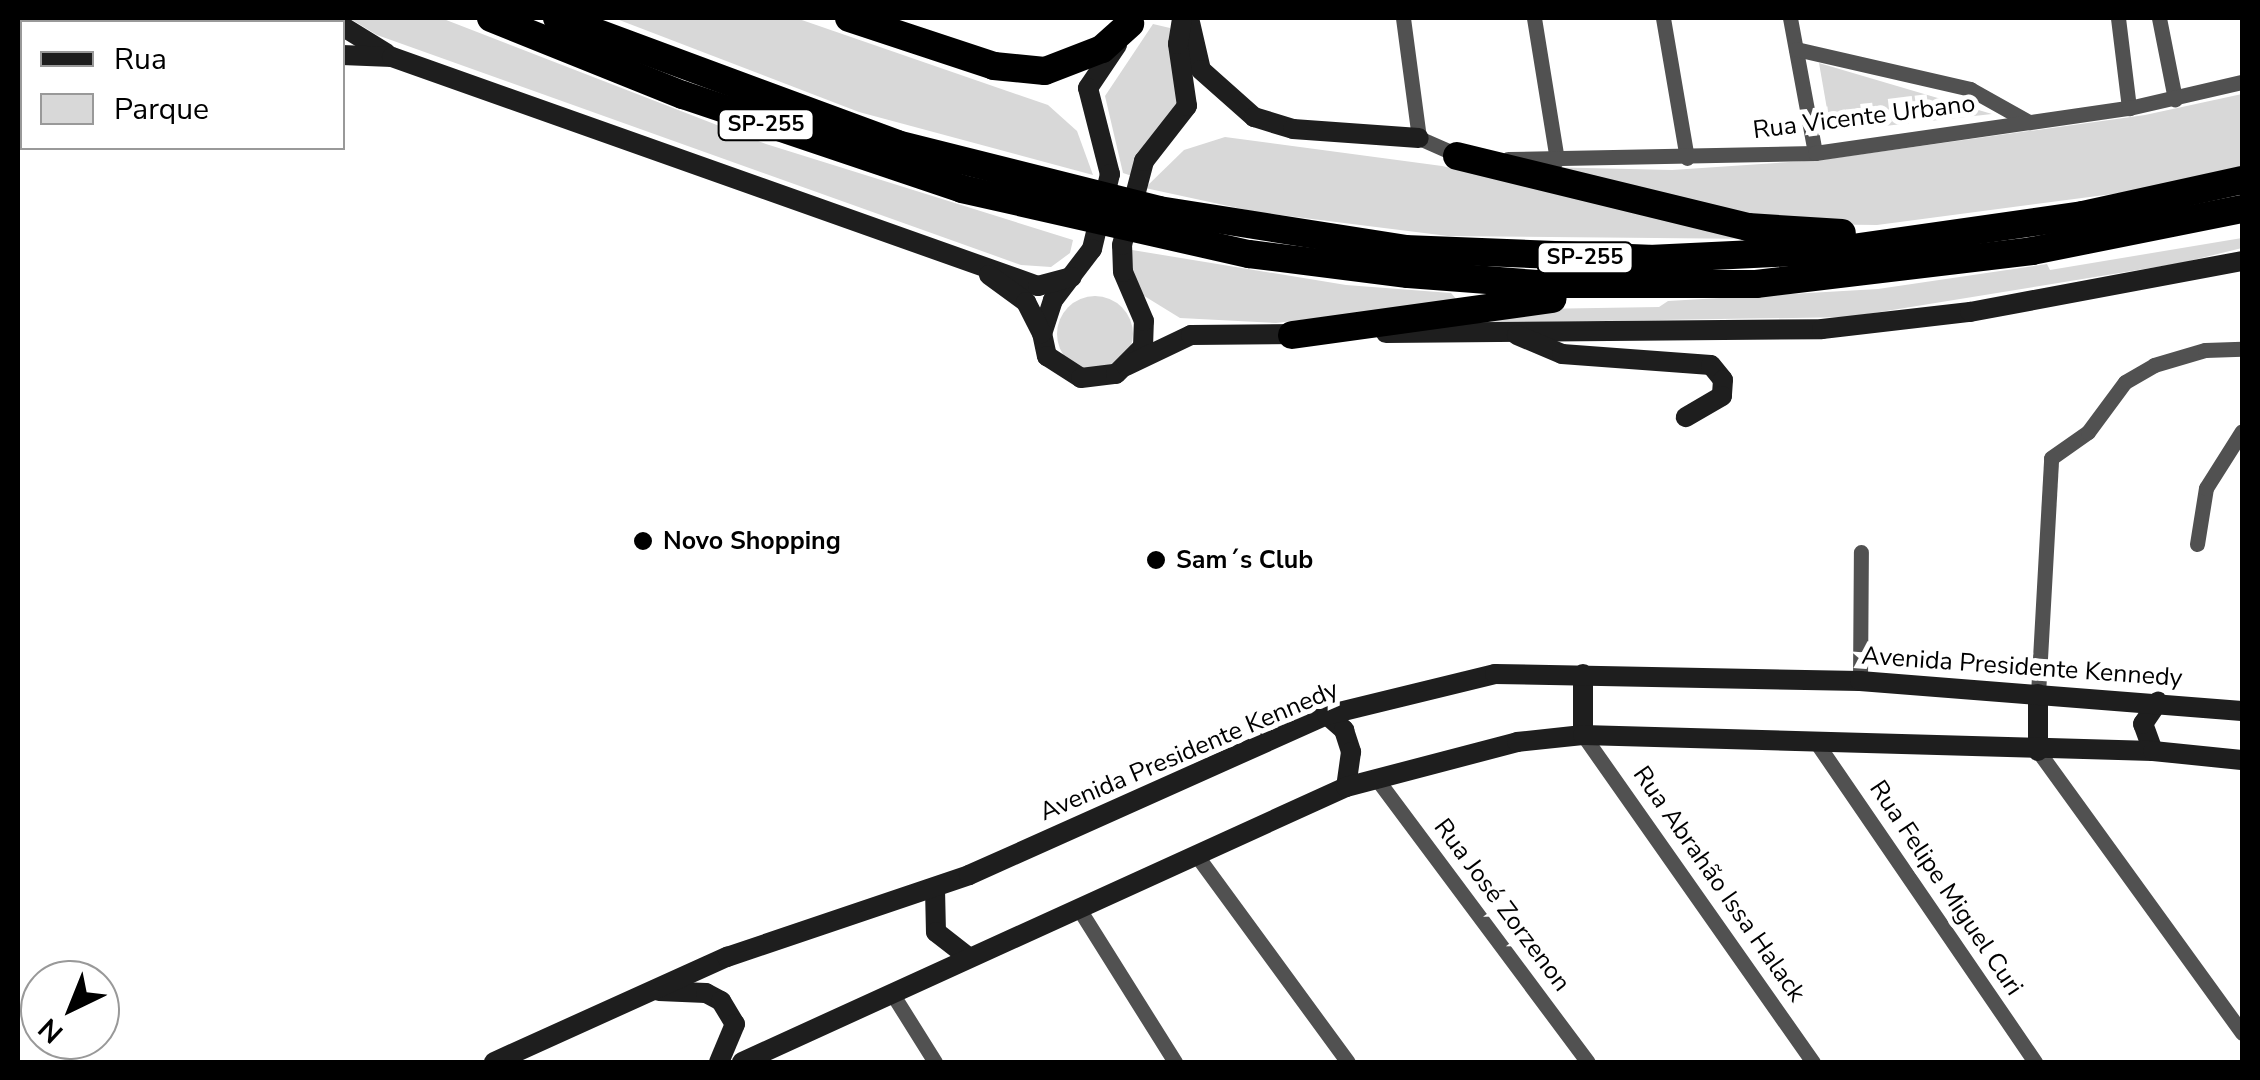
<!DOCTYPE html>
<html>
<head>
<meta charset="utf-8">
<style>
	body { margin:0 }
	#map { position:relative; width:2260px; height:1080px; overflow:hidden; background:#fff; font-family:"Nunito Sans",sans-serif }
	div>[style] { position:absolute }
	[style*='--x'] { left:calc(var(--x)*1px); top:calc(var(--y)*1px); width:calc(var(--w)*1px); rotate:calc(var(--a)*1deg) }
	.green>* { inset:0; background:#d8d8d8 }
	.round { border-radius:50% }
	.street>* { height:15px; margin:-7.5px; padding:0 7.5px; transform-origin:7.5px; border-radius:7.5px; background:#515151 }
	.secondary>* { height:20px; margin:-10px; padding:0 10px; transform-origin:10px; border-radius:10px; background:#1e1e1e }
	.highway>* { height:28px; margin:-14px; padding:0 14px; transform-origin:14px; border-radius:14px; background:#000 }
	.dots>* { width:28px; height:28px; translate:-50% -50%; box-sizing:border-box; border:5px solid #fff; border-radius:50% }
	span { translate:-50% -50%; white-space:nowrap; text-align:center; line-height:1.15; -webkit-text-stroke:10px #fff; paint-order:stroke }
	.shield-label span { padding:2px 8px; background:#fff; border:2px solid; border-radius:8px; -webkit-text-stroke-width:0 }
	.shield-label { font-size:22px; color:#000; font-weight:700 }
	.street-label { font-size:25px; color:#000 }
	.poi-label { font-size:25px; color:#000; font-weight:700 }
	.left { translate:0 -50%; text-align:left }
	.frame { position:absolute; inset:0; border:20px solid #000; pointer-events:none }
	.legend { position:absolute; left:20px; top:20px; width:325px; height:130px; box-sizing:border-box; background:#fff; border:2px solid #999; margin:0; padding:12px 18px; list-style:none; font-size:30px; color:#000 }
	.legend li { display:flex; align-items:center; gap:20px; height:50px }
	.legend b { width:50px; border:2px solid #999 }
	.north { position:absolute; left:20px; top:960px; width:100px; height:100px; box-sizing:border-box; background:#fff; border:2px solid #999; border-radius:50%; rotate:223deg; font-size:28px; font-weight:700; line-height:40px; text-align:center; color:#000 }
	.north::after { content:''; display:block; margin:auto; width:35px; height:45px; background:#000; clip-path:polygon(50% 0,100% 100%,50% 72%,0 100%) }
</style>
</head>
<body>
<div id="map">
	<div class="green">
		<i style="clip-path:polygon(349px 18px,441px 18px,766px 144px,1073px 240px,1070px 253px,1051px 267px,1021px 265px,377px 35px)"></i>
		<i style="clip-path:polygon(614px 18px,796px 18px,1048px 105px,1077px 131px,1093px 175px,859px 112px)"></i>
		<i style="clip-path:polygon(1153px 24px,1170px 28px,1178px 108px,1132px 176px,1123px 173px,1105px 96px)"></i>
		<i style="clip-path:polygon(1819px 63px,1992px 114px,1831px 132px)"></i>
		<i style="clip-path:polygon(2242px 94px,2242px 166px,2128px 192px,1877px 225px,1794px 224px,1543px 167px,1672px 170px,1820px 160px,2145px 115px)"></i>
		<i style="clip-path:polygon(1225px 137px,1442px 166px,1761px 239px,1448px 236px,1256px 212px,1145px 188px,1184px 150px)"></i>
		<i style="clip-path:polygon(2242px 238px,2242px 248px,2181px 263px,1849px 317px,1408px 324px,1535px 309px,1659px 307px,1668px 301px,1878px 289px,2047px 264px,2050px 270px)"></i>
		<i style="clip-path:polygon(1126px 249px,1346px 285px,1451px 293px,1458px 301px,1276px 323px,1180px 318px,1141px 294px,1131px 279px)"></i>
		<i class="round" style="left:1057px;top:296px;width:76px;height:76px"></i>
	</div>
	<div class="street">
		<i style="--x:1403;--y:18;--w:121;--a:82.4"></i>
		<i style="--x:1419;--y:138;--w:45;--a:23.7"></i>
		<i style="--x:1534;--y:18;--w:144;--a:80.8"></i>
		<i style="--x:1663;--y:18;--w:142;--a:80.3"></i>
		<i style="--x:1790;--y:18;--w:137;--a:79.5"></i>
		<i style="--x:2118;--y:18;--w:91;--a:83"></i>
		<i style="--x:2159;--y:18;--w:83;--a:78.8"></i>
		<i style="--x:1796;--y:49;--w:179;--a:12.9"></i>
		<i style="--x:1970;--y:89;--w:68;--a:29.2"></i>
		<i style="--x:1508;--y:159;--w:307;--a:-1.1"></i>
		<i style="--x:1815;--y:153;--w:317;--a:-8.2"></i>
		<i style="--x:2129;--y:108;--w:116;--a:-13"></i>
		<i style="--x:2197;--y:544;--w:57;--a:-80.9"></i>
		<i style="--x:2206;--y:488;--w:67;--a:-57.7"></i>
		<i style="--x:1860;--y:681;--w:129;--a:-89.6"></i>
		<i style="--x:2038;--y:694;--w:236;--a:-86.8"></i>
		<i style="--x:2051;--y:458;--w:45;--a:-35.1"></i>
		<i style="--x:2088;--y:432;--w:62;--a:-53.5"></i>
		<i style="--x:2125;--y:382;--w:34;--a:-30"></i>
		<i style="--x:2154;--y:365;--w:53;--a:-16.4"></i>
		<i style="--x:2205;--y:350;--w:37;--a:-2"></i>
		<i style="--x:1583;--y:735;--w:400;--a:54.9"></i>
		<i style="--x:1816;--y:742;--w:388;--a:55.6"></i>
		<i style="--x:2038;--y:751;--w:348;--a:54.1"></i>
		<i style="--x:1376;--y:778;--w:354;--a:53.3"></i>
		<i style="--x:1197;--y:856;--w:255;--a:53.8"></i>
		<i style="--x:1079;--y:909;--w:181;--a:57.9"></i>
		<i style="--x:893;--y:995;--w:79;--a:57.9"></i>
	</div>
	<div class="secondary">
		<i style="--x:226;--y:18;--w:6;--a:45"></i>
		<i style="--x:1189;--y:18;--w:53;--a:77"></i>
		<i style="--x:1201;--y:70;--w:71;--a:41.6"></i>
		<i style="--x:1254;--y:117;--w:41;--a:17.1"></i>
		<i style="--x:1293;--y:129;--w:126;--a:4.1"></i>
		<i style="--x:342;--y:26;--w:52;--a:31.5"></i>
		<i style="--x:1117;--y:45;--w:52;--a:124"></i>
		<i style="--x:1088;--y:88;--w:89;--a:75.7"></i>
		<i style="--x:1110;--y:174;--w:77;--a:103.5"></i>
		<i style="--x:1092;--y:249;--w:64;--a:127.4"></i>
		<i style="--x:1053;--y:300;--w:35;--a:108"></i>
		<i style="--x:1042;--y:333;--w:24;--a:78"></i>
		<i style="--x:1047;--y:356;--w:40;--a:32.9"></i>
		<i style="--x:1081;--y:378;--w:35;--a:-7"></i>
		<i style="--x:1116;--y:374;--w:38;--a:-45"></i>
		<i style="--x:1143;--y:347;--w:26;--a:-88"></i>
		<i style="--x:1144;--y:321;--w:53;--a:-113.2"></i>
		<i style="--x:1123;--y:272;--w:27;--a:-92"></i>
		<i style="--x:1122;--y:245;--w:87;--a:-75.3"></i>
		<i style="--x:1144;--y:161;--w:70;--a:-52"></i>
		<i style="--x:1187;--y:106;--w:63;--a:-98.3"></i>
		<i style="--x:1178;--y:44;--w:26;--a:-81"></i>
		<i style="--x:342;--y:55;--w:50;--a:2.3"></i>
		<i style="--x:392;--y:57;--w:685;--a:19.52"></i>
		<i style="--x:1038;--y:286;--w:35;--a:-15"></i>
		<i style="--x:989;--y:275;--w:46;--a:36.1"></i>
		<i style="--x:1026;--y:302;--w:35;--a:63"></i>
		<i style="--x:1386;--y:333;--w:436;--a:-0.5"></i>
		<i style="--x:1822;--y:329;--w:149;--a:-6.6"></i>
		<i style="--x:1970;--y:312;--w:277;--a:-10.6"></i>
		<i style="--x:1517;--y:335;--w:49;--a:22.9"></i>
		<i style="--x:1562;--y:354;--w:149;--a:4.2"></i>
		<i style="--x:1711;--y:365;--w:19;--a:51"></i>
		<i style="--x:1723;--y:380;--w:16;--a:94"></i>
		<i style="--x:1722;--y:396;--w:42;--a:149.7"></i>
		<i style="--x:1126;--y:366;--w:72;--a:-25.5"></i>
		<i style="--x:1191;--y:335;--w:111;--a:-0.5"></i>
		<i style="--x:1583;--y:674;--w:61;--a:90"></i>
		<i style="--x:1327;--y:715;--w:23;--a:41"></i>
		<i style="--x:1344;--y:730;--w:23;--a:72"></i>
		<i style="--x:1351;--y:752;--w:35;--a:98"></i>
		<i style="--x:2038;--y:751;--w:57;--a:-90"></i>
		<i style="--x:2153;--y:751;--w:29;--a:-110"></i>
		<i style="--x:2143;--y:724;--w:27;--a:-56"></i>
		<i style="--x:935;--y:889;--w:43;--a:88.7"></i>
		<i style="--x:936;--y:932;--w:41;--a:38"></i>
		<i style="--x:659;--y:991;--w:47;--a:2.4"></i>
		<i style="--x:706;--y:993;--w:17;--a:28"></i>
		<i style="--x:721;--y:1001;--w:27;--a:59"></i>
		<i style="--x:735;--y:1024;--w:41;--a:112.8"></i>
		<i style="--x:494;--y:1062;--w:256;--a:-24.3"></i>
		<i style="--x:727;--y:957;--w:256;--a:-18.7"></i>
		<i style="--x:969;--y:875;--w:392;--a:-24.1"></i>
		<i style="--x:1327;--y:715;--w:173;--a:-13.7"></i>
		<i style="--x:1495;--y:674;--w:365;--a:1.1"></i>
		<i style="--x:1860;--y:681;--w:383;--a:4.5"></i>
		<i style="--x:742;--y:1062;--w:664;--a:-24.48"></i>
		<i style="--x:1346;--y:787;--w:177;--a:-14.7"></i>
		<i style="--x:1517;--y:742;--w:66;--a:-6.1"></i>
		<i style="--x:1583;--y:735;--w:570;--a:1.61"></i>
		<i style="--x:2153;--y:751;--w:89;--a:5.8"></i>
	</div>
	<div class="highway">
		<i style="--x:491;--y:18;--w:207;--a:21.9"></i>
		<i style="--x:683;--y:95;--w:294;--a:18.6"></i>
		<i style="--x:962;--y:189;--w:294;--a:12.8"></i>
		<i style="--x:1249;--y:254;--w:160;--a:7.2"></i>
		<i style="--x:1408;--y:274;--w:130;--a:4.4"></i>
		<i style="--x:1538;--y:284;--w:218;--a:0"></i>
		<i style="--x:1756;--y:284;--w:278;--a:-6.8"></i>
		<i style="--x:2032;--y:251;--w:214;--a:-11.3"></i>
		<i style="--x:557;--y:18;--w:363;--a:20.3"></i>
		<i style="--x:897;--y:144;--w:270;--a:14.1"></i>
		<i style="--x:1159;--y:210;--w:249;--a:9"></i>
		<i style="--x:1405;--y:249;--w:244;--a:2.3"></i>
		<i style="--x:1649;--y:259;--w:189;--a:-2.7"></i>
		<i style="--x:1838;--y:250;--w:247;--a:-8.1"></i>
		<i style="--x:2083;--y:215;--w:163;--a:-12.4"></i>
		<i style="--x:849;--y:18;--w:153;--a:18.3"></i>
		<i style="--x:994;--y:66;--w:51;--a:5.6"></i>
		<i style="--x:1045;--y:71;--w:61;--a:-21.1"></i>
		<i style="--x:1102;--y:49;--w:38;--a:-42"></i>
		<i style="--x:1457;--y:156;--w:300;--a:13.7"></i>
		<i style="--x:1748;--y:227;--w:94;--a:3.7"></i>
		<i style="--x:1292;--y:335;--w:263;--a:-7.9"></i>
	</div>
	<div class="dots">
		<i style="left:643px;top:541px;background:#000"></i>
		<i style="left:1156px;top:560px;background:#000"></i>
	</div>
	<div class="shield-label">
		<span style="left:766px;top:125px">SP-255</span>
		<span style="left:1585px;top:258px">SP-255</span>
	</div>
	<div class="street-label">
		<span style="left:1864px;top:117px;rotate:-7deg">Rua Vicente Urbano</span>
		<span style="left:2022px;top:667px;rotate:4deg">Avenida Presidente Kennedy</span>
		<span style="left:1189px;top:751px;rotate:-23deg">Avenida Presidente Kennedy</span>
		<span style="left:1719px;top:884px;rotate:55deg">Rua Abrahão Issa Halack</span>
		<span style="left:1946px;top:888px;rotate:56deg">Rua Felipe Miguel Curi</span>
		<span style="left:1502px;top:905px;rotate:53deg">Rua José Zorzenon</span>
	</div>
	<div class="poi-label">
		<span class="left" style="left:663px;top:541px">Novo Shopping</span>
		<span class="left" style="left:1176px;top:560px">Sam´s Club</span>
	</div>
	<div class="frame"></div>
	<ul class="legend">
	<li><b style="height:12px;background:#1e1e1e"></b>Rua</li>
	<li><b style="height:28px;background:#d8d8d8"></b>Parque</li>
	</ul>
	<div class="north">N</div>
</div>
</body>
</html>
